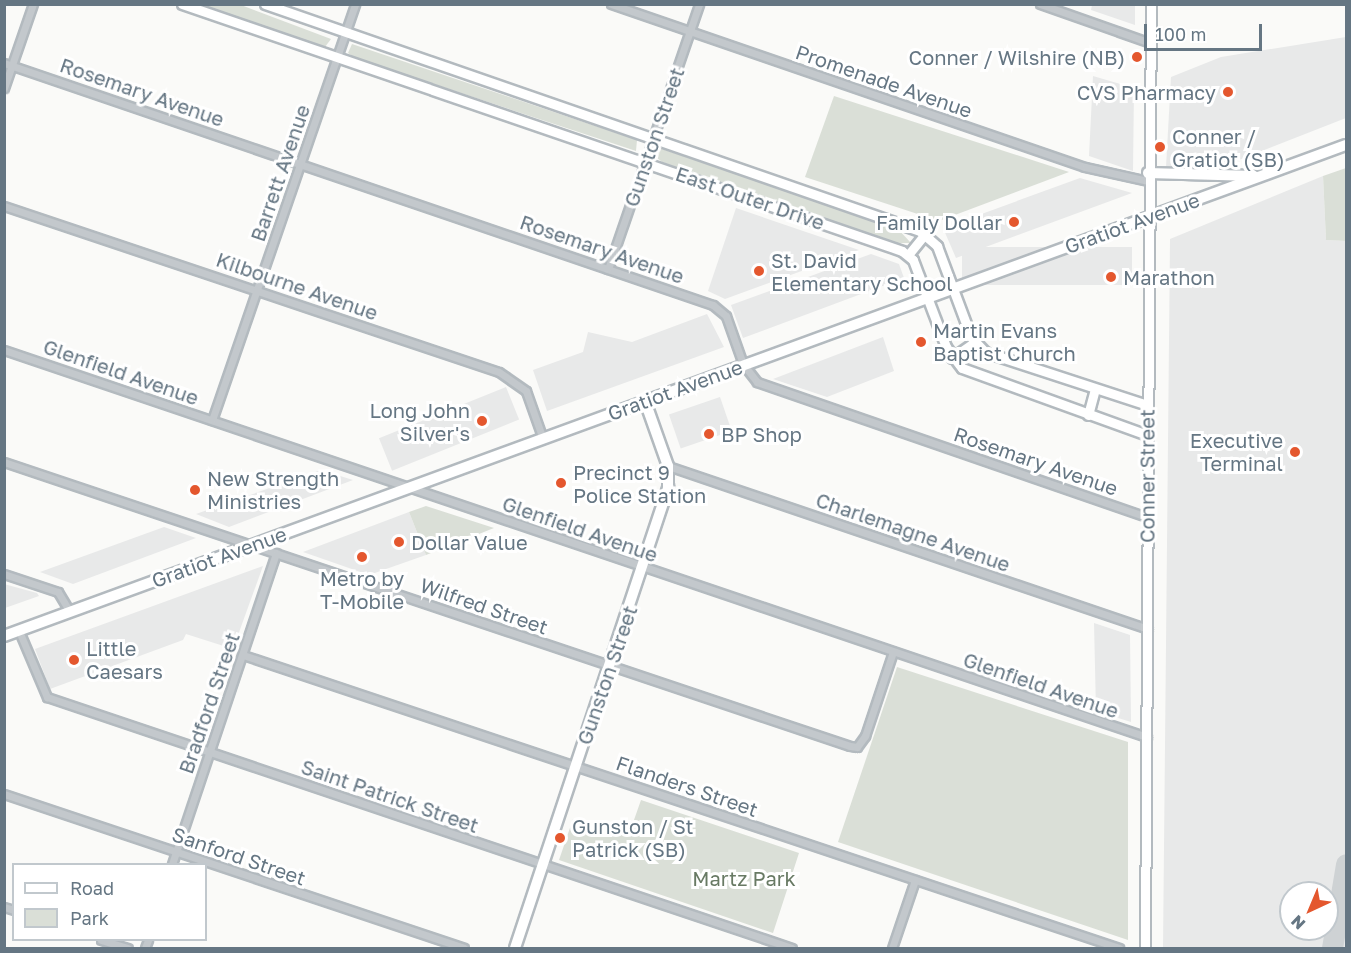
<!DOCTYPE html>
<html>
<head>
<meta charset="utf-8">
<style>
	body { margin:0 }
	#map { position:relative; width:1351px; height:953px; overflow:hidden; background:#fafaf8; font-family:"Golos Text",sans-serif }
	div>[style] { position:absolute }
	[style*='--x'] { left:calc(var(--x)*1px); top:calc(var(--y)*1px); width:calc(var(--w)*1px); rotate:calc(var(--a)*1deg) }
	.built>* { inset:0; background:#e8e9e9; transform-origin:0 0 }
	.green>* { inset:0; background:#dadfd7 }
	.taxiway>* { height:21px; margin:-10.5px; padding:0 10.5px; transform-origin:10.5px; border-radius:10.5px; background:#ced2d4 }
	.roads { filter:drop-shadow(2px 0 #b3babf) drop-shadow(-2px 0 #b3babf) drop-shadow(0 2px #b3babf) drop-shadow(0 -2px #b3babf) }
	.street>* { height:7px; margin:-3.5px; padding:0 3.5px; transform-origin:3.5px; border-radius:3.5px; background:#c3c8cc }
	.secondary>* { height:9px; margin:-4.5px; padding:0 4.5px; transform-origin:4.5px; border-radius:4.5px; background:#fff }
	.primary>* { height:10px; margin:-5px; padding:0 5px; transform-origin:5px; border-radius:5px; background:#fff }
	.dots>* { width:16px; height:16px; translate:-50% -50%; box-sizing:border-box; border:3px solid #fff; border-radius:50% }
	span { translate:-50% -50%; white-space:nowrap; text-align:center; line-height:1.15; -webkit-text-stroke:6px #fff; paint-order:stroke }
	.poi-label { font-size:20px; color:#657683 }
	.right { translate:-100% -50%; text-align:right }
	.left { translate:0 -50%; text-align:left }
	.street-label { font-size:20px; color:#657683 }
	.park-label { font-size:20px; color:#687a64 }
	.frame { position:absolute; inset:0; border:6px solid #657683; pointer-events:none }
	.legend { position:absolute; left:12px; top:863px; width:195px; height:78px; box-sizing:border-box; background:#fff; border:2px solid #c1c8cd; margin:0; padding:8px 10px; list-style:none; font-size:18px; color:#657683 }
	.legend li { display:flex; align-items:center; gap:12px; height:30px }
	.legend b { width:30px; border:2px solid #c1c8cd }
	.north { position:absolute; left:1279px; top:881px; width:60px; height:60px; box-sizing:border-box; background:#fff; border:2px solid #c1c8cd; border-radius:50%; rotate:224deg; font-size:16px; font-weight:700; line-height:24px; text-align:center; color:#657683 }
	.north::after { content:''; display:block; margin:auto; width:21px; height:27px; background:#e4572e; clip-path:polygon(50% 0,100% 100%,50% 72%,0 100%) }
	.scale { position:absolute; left:1144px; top:24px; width:118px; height:27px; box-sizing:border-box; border:3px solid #657683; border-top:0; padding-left:8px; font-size:18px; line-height:21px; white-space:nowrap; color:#657683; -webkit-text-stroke:4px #fff; paint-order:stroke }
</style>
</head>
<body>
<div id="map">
	<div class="built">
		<i style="clip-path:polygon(1092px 5px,1135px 5px,1135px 25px,1091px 10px)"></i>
		<i style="clip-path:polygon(1346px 37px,1346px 118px,1216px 169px,1166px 167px,1171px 77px,1221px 57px)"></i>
		<i style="clip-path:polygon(1093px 76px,1134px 88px,1133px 171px,1089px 156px)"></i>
		<i style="clip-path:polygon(evenodd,1323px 176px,1326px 240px,1346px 241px,1346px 948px,1163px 948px,1170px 239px,1323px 176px,1291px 893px,1327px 893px,1327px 929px,1291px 929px,1291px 893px)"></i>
		<i style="clip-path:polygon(1080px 178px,1132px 193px,956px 258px,943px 228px)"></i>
		<i style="clip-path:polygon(736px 208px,859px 250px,725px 299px,708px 291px)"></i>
		<i style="left:1132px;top:247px;width:38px;height:170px;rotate:90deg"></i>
		<i style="clip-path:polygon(871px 254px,899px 264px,904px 278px,743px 338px,731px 305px)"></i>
		<i style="clip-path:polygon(707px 314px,724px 347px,547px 411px,533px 370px,583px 352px,588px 332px,632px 342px)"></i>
		<i style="clip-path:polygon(883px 337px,894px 371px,827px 397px,773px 379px)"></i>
		<i style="left:506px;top:387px;width:35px;height:137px;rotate:68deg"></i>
		<i style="left:720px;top:397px;width:36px;height:54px;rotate:71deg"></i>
		<i style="clip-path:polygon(321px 470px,353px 480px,229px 527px,196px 514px)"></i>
		<i style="clip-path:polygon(409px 512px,426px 555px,369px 575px,303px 552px)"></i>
		<i style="clip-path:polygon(164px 527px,196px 538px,73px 584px,40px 572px)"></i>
		<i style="clip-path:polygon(263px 566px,233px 649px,186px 634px,183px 640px,50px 689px,35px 649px)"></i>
		<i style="clip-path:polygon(4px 584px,37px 593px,39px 596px,5px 608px)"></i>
		<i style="clip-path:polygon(1094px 623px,1130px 635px,1131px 722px,1096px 711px)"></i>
	</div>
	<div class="green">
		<i style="clip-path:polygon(201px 5px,241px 5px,331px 39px,325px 47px)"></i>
		<i style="clip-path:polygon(352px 44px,637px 140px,636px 151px,355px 58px,348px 53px)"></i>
		<i style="clip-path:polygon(834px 96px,1069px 172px,939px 221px,805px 177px)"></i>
		<i style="clip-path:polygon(659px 148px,898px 229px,911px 243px,897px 243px,662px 162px,656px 157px)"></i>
		<i style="clip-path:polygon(1346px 168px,1346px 241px,1326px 240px,1323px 176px)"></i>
		<i style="clip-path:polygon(426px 506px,494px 528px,426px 555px,409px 512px)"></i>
		<i style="clip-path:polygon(897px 667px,1128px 742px,1128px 940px,838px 842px)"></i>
		<i style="clip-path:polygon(641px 800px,799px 853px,773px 933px,559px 860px,573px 819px,628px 837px)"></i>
	</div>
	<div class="taxiway">
		<i style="--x:1332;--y:948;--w:85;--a:-80.5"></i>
	</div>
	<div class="roads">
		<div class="street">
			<i style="--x:611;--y:4;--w:501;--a:18.98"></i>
			<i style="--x:1085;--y:167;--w:65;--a:12.5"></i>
			<i style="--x:1040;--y:4;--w:118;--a:19.4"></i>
			<i style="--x:4;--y:63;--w:749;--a:18.85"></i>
			<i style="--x:713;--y:305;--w:17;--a:40"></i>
			<i style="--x:726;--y:316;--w:51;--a:70.5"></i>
			<i style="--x:743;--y:364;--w:23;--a:52"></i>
			<i style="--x:757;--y:382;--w:412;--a:19.1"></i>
			<i style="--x:4;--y:88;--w:89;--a:-71"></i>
			<i style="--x:4;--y:206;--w:522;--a:18.54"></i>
			<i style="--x:499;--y:372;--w:33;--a:35"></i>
			<i style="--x:526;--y:391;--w:51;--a:70.5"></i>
			<i style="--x:608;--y:269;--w:280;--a:-71"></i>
			<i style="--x:4;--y:350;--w:1207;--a:18.71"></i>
			<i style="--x:212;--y:420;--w:440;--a:-71"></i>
			<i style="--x:4;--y:462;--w:892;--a:18.56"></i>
			<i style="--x:850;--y:746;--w:7;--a:8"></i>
			<i style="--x:857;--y:747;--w:14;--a:-54"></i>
			<i style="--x:865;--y:736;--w:89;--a:-71.6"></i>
			<i style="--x:668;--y:466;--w:507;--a:18.76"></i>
			<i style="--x:4;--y:574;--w:57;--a:18.4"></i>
			<i style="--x:58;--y:592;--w:23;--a:59"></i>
			<i style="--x:19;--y:631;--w:72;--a:67"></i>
			<i style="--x:47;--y:697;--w:786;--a:18.62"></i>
			<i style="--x:243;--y:655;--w:924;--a:18.49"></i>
			<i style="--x:4;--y:794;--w:485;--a:18.5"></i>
			<i style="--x:172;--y:864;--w:328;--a:-71.5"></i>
			<i style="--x:4;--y:907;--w:10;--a:17"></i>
			<i style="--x:101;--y:940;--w:28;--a:17"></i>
			<i style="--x:145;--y:948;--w:9;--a:-69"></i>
			<i style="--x:892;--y:948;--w:72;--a:-71.3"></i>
		</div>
		<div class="secondary">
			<i style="--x:182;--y:4;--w:761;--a:18.93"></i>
			<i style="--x:902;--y:251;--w:14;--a:39"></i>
			<i style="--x:913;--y:260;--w:93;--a:69.2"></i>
			<i style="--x:946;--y:347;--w:26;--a:53"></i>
			<i style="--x:962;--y:368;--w:197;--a:19.9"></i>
			<i style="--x:265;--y:4;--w:693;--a:19.11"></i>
			<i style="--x:920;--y:231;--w:23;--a:41"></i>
			<i style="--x:937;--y:246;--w:97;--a:69.5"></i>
			<i style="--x:971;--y:337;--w:21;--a:47"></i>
			<i style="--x:985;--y:352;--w:170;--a:18.1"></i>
			<i style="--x:908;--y:255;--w:27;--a:-51"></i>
			<i style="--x:952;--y:358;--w:28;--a:-35"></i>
			<i style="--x:1088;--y:415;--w:27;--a:-75"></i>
			<i style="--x:1145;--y:948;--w:944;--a:-89.64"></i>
		</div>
		<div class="primary">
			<i style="--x:1148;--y:173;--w:106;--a:1.6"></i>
			<i style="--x:4;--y:636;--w:1429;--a:-20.1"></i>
			<i style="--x:515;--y:948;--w:486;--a:-71.6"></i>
			<i style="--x:668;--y:487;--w:21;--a:-90"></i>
			<i style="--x:668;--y:466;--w:69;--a:-109.5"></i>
		</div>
	</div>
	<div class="dots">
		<i style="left:1137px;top:57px;background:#e4572e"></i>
		<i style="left:1228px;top:92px;background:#e4572e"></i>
		<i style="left:1160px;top:147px;background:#e4572e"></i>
		<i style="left:1014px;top:222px;background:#e4572e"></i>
		<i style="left:759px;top:271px;background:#e4572e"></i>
		<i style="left:1111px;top:277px;background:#e4572e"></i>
		<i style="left:921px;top:342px;background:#e4572e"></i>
		<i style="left:482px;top:421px;background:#e4572e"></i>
		<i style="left:709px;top:434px;background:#e4572e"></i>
		<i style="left:1295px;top:452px;background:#e4572e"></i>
		<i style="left:561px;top:483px;background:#e4572e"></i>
		<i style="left:195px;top:490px;background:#e4572e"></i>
		<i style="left:399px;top:542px;background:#e4572e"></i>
		<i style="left:362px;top:557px;background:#e4572e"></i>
		<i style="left:74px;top:660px;background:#e4572e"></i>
		<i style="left:560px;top:838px;background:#e4572e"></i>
	</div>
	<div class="poi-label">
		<span class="right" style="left:1125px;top:57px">Conner / Wilshire (NB)</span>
		<span class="right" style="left:1216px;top:92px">CVS Pharmacy</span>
		<span class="left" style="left:1172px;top:148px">Conner /<br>Gratiot (SB)</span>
		<span class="right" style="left:1002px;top:222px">Family Dollar</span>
		<span class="left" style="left:771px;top:272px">St. David<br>Elementary School</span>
		<span class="left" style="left:1123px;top:277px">Marathon</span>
		<span class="left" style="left:933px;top:342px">Martin Evans<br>Baptist Church</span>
		<span class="right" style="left:470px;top:422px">Long John<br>Silver's</span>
		<span class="left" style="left:721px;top:434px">BP Shop</span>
		<span class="right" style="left:1283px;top:452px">Executive<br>Terminal</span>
		<span class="left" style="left:573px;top:484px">Precinct 9<br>Police Station</span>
		<span class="left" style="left:207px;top:490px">New Strength<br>Ministries</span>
		<span class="left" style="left:411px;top:542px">Dollar Value</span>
		<span style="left:362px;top:590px">Metro by<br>T-Mobile</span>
		<span class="left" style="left:86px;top:660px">Little<br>Caesars</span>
		<span class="left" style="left:572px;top:838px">Gunston / St<br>Patrick (SB)</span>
	</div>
	<div class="street-label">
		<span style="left:884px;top:81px;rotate:19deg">Promenade Avenue</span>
		<span style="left:142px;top:92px;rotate:19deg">Rosemary Avenue</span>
		<span style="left:654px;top:137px;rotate:-71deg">Gunston Street</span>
		<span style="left:280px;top:173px;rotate:-71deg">Barrett Avenue</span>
		<span style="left:750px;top:198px;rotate:19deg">East Outer Drive</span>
		<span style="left:1132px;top:223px;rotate:-20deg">Gratiot Avenue</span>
		<span style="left:602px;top:249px;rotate:19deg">Rosemary Avenue</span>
		<span style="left:297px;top:286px;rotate:19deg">Kilbourne Avenue</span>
		<span style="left:121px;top:372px;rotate:19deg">Glenfield Avenue</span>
		<span style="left:675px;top:390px;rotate:-20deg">Gratiot Avenue</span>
		<span style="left:1036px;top:461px;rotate:19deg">Rosemary Avenue</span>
		<span style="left:1147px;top:476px;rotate:-90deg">Conner Street</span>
		<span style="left:580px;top:529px;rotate:19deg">Glenfield Avenue</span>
		<span style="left:913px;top:532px;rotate:19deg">Charlemagne Avenue</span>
		<span style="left:219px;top:557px;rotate:-20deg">Gratiot Avenue</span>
		<span style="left:484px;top:606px;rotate:19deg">Wilfred Street</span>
		<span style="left:607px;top:675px;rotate:-71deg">Gunston Street</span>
		<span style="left:1041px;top:685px;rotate:19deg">Glenfield Avenue</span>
		<span style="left:209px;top:703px;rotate:-71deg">Bradford Street</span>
		<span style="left:687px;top:786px;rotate:19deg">Flanders Street</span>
		<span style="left:390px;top:796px;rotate:19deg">Saint Patrick Street</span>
		<span style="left:239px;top:856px;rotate:19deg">Sanford Street</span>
	</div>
	<div class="park-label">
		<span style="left:744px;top:878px">Martz Park</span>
	</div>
	<div class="frame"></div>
	<ul class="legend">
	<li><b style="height:8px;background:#fff"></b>Road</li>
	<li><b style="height:16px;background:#dadfd7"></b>Park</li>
	</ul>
	<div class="north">N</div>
	<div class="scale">100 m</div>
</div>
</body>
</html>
